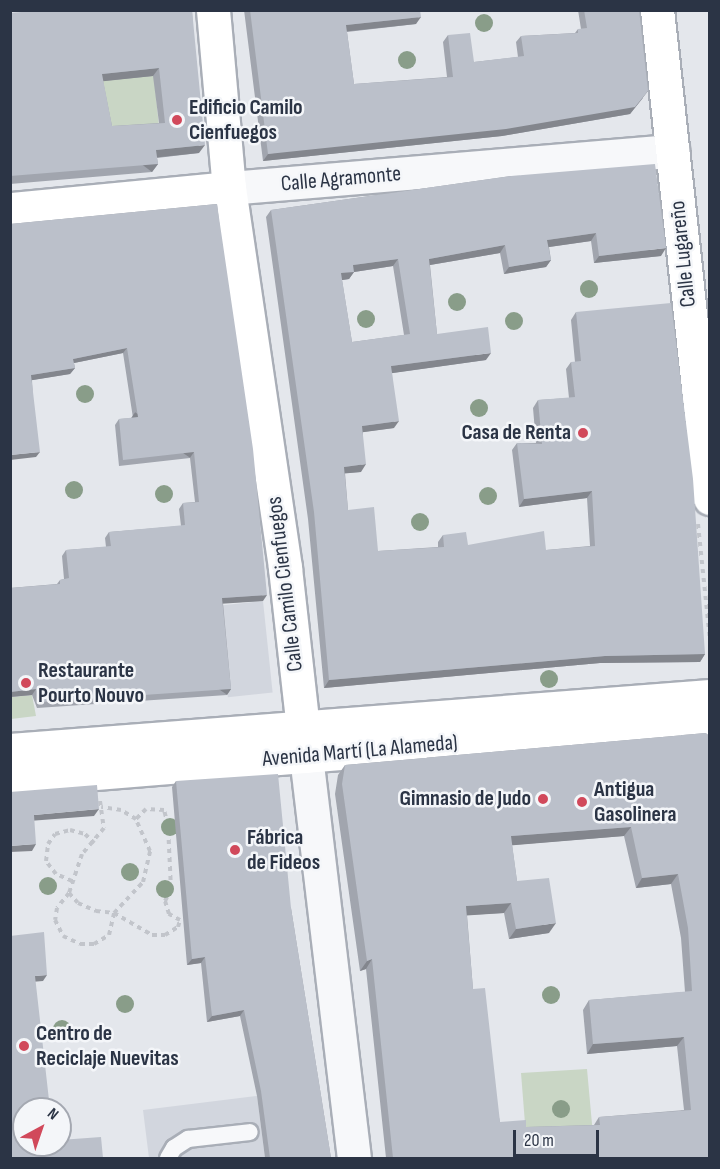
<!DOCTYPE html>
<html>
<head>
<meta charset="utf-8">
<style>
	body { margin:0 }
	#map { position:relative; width:720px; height:1169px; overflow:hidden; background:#e4e7ec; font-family:"Sofia Sans Condensed",sans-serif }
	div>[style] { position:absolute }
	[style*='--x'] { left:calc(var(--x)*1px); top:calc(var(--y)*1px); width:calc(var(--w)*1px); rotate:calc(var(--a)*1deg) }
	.built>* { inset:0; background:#d2d6de; transform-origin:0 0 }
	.green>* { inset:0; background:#c9d6c5 }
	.path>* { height:4px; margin-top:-2px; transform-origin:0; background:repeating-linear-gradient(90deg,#c2c5cb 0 4.5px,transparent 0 9px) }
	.roads { filter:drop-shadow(2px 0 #a9aeb7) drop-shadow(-2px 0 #a9aeb7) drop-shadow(0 2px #a9aeb7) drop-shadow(0 -2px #a9aeb7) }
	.lane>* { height:16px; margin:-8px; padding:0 8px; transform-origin:8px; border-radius:8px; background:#f7f8fa }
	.street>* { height:33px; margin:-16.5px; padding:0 16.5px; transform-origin:16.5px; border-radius:16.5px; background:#f7f8fa }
	.secondary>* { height:33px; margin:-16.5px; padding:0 16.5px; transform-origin:16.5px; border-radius:16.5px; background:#fff }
	.trees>* { width:18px; height:18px; margin:-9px; border-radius:50%; background:#899d89 }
	.wall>* { inset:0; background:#a1a5ae }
	.shaded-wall>* { inset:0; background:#83868d; transform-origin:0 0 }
	.building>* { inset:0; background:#bbc0ca }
	.dots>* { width:16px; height:16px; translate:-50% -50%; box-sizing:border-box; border:3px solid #f4f6f9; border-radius:50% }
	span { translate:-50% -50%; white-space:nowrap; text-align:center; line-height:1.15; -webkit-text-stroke:5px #f4f6f9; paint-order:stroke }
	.poi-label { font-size:22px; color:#2b3445; font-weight:700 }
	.left { translate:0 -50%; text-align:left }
	.right { translate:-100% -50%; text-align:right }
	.street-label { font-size:22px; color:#2b3445 }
	.frame { position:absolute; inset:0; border:12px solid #2b3445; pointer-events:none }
	.north { position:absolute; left:12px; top:1097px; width:60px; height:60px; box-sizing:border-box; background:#f4f6f9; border:2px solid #a4a8b1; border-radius:50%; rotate:40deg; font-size:16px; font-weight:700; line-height:24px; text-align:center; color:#2b3445 }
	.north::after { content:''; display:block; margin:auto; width:21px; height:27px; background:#d1495b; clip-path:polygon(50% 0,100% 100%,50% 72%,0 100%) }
	.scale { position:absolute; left:513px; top:1130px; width:86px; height:27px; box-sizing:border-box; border:3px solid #2b3445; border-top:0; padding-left:8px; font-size:18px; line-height:21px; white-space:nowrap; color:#2b3445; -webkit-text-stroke:4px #f4f6f9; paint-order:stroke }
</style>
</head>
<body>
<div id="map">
	<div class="built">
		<i style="left:263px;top:601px;width:92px;height:45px;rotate:84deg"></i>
		<i style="clip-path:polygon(257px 1096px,265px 1158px,149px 1158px,143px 1110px)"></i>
	</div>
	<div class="green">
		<i style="clip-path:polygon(188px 27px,155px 86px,162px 157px,151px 158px,106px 134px,96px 82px)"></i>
		<i style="clip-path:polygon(32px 695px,36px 716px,11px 719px,11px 697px)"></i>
		<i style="clip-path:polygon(587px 1069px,594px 1146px,526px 1136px,521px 1073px)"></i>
	</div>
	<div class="path">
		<i style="--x:698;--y:524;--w:117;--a:84.1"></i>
		<i style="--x:100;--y:801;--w:27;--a:82"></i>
		<i style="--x:104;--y:828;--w:34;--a:130"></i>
		<i style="--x:82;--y:854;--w:41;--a:108.4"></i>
		<i style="--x:69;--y:893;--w:13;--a:48"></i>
		<i style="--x:78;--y:903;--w:20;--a:24"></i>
		<i style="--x:96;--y:911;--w:18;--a:6"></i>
		<i style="--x:114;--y:913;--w:44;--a:30.1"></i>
		<i style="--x:152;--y:935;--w:13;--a:0"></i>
		<i style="--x:165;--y:935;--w:15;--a:-32"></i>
		<i style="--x:178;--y:927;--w:7;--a:-74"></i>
		<i style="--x:180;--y:920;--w:13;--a:-151"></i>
		<i style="--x:169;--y:914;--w:14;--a:-107"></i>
		<i style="--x:165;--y:901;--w:13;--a:-63"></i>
		<i style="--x:171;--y:889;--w:64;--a:-92.7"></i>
		<i style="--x:168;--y:825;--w:16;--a:-105"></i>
		<i style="--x:164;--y:810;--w:18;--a:-177"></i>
		<i style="--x:146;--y:809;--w:14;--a:135"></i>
		<i style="--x:72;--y:881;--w:17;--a:-156"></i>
		<i style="--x:56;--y:874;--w:16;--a:-128"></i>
		<i style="--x:46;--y:861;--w:17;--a:-83"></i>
		<i style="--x:48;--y:844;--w:12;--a:-55"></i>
		<i style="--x:55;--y:834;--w:16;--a:-15"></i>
		<i style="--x:70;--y:830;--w:16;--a:15"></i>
		<i style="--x:85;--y:834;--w:13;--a:45"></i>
		<i style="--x:69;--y:893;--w:19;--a:129"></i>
		<i style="--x:57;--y:908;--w:12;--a:99"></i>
		<i style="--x:55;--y:920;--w:18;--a:63"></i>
		<i style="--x:63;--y:936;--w:19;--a:25"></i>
		<i style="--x:80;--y:944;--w:14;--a:0"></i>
		<i style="--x:94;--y:944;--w:17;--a:-31"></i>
		<i style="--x:109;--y:935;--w:23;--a:-77"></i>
		<i style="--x:114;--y:913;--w:42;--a:-46.9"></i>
		<i style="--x:143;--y:882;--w:32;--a:-77"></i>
		<i style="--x:150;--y:851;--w:35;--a:-114"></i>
		<i style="--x:136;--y:819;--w:17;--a:-149"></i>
		<i style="--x:121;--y:810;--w:20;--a:-171"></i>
	</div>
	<div class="roads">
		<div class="lane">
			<i style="--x:168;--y:1158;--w:12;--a:-59"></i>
			<i style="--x:174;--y:1148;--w:17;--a:-33"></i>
			<i style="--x:188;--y:1139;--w:62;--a:-6.4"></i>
		</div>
		<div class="street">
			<i style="--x:229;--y:188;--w:445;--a:-4.8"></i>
			<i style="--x:306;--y:756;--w:405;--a:83.2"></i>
		</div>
		<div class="secondary">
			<i style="--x:213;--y:10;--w:179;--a:84.9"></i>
			<i style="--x:229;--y:188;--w:384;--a:81.6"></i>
			<i style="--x:285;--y:568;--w:189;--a:83.6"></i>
			<i style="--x:657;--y:10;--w:491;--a:83.8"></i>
			<i style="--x:10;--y:209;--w:220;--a:-5.5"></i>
			<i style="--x:10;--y:750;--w:702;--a:-4.41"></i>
			<i style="--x:10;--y:780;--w:702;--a:-4.66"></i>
		</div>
	</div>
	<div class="trees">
		<i style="left:484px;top:23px"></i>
		<i style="left:407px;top:60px"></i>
		<i style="left:589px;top:289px"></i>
		<i style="left:457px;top:302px"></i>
		<i style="left:366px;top:319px"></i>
		<i style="left:514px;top:321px"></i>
		<i style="left:85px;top:394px"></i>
		<i style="left:479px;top:408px"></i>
		<i style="left:74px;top:490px"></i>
		<i style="left:164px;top:494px"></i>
		<i style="left:488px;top:496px"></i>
		<i style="left:420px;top:522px"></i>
		<i style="left:549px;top:679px"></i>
		<i style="left:170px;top:827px"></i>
		<i style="left:130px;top:872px"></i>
		<i style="left:48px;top:886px"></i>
		<i style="left:165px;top:889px"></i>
		<i style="left:551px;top:995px"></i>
		<i style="left:125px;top:1004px"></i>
		<i style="left:62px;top:1029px"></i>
		<i style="left:561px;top:1109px"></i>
	</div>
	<div class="wall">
		<i style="clip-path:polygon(evenodd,192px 10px,199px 153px,157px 158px,158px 164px,152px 172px,10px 184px,10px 13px,192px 10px,153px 76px,159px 123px,112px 126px,103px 81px,153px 76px)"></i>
		<i style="clip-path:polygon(244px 10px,420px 10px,416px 24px,347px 32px,354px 84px,447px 77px,443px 42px,448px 35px,474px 62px,518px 57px,516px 42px,521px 36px,575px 33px,578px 29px,581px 29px,578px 10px,639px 10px,643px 98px,630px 114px,502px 136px,263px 161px)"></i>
		<i style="clip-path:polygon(evenodd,511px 176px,661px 256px,594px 263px,591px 241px,549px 247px,551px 260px,546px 267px,504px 274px,500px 253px,430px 265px,437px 334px,486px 360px,392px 373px,394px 428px,363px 432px,361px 472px,345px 473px,348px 510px,378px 551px,438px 547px,438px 542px,443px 535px,468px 545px,546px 550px,590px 546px,587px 498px,519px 507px,512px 450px,517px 443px,536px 443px,533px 408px,538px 400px,569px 398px,566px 369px,571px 362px,575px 362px,571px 320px,576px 312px,705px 654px,700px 662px,600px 663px,324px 688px,308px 519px,266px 217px,271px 210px,511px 176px,393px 266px,404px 335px,352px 342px,342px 280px,349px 279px,354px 272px,393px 266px)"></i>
		<i style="clip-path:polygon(217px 204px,263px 601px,223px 603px,231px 689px,227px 695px,37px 708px,32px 695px,10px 697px,10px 588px,57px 584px,60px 580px,64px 579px,62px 556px,66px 550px,106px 547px,105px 538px,109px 532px,181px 526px,179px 509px,183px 503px,195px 502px,190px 458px,119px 466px,115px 425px,119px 419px,133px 418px,123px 353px,74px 363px,75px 368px,70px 374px,32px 380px,36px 457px,10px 224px)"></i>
		<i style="clip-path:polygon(evenodd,706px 733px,710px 1158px,386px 1158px,366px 969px,360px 971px,335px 794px,338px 775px,345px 765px,706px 733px,624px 836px,636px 888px,671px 884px,681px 938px,685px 992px,589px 1000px,583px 1010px,587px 1054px,677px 1046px,684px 1110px,599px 1117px,594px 1125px,526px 1127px,500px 1122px,473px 989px,467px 915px,504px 913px,509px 939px,549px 933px,517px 881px,512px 845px,624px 836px)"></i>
		<i style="clip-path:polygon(176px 781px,291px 908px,331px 1158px,265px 1158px,257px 1096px,240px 1016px,207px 1022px,201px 963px,187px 965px,172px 787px)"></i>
	</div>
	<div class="shaded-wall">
		<i style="clip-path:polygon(421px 17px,416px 24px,341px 32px,346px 25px)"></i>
		<i style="clip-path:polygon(159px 68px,153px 76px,96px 82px,102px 74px)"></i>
		<i style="clip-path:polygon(648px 91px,630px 114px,502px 136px,263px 161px,268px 154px)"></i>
		<i style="clip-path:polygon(205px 145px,199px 153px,151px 158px,156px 150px)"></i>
		<i style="left:158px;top:164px;width:10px;height:148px;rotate:127deg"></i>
		<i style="clip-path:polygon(596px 233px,591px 241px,542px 248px,547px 240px)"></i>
		<i style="clip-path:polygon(505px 245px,500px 253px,424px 266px,429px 259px)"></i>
		<i style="clip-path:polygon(666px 248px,661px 256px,594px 263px,599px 256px)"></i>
		<i style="clip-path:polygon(398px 259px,393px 266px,354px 272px,349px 279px,336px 281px,341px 273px,353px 265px)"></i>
		<i style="clip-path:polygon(551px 260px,546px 267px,504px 274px,509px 267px)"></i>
		<i style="clip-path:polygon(127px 348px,123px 353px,69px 364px,73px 359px)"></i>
		<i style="clip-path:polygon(491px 353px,486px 360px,386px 374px,391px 366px)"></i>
		<i style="clip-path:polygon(75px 368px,70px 374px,27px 381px,31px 375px)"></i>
		<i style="clip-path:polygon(399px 421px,394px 428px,357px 433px,362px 426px)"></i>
		<i style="clip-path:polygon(40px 452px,36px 457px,10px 460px,10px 455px)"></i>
		<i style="left:194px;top:452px;width:7px;height:71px;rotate:124deg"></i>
		<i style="clip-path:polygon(366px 464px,361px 472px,339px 474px,344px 467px)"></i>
		<i style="clip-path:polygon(592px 491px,587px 498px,519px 507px,524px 499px)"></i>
		<i style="clip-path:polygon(267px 595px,263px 601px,218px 604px,222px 598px)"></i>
		<i style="clip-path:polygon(705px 654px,700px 662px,600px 663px,324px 688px,329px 680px,605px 656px)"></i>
		<i style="clip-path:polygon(36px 689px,32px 695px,10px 697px,10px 692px)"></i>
		<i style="left:231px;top:689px;width:7px;height:190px;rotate:124deg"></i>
		<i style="clip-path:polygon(99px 809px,94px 816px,29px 821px,34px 815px)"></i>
		<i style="clip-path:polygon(631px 827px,624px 836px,504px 846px,511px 836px)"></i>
		<i style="clip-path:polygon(36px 844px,32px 851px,10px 852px,10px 846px)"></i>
		<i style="clip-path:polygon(678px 874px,671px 884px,636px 888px,642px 878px)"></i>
		<i style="clip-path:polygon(511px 903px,504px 913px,459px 916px,466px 906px)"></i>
		<i style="clip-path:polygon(556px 923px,549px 933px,509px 939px,516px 929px)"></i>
		<i style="clip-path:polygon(205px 957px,201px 963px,187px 965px,192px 959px)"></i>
		<i style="clip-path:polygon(372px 959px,366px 969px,360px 971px,367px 961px)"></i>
		<i style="clip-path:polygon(47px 975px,43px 981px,31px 982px,35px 976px)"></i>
		<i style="clip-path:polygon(244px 1010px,240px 1016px,207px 1022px,212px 1016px)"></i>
		<i style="clip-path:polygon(684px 1037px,677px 1046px,587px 1054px,593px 1044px)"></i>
	</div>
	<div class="building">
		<i style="clip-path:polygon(evenodd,45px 10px,192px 10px,205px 145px,156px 150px,158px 164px,10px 176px,10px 13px,45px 10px,159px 68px,165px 123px,112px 126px,102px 74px,159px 68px)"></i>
		<i style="clip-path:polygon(250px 10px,420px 10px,421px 17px,346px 25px,354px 84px,453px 77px,448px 35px,470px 33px,474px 62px,524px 56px,521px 36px,578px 33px,578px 29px,587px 28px,584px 10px,639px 10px,648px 91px,635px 107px,506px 129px,268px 154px)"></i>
		<i style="clip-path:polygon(evenodd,655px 164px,666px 248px,599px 256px,596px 233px,547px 240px,551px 260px,509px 267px,505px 245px,429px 259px,437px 334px,488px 327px,491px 353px,391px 366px,399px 421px,362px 426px,366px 464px,344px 467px,348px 510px,374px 507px,378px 551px,444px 547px,443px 535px,466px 532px,468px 545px,544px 531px,546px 550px,595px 546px,592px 491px,524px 499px,517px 443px,542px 444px,538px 400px,575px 397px,571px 362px,581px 361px,576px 312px,671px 303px,693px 479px,705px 654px,605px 656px,329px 680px,314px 512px,271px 210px,511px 176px,655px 164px,398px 259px,410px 334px,352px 342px,341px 273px,354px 272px,353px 265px,398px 259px)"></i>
		<i style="clip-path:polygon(217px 204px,253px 449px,267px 595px,222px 598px,231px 689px,41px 702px,36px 689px,10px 692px,10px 588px,60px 584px,60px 580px,69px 578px,66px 550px,111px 546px,109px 532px,185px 525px,183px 503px,199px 502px,194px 452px,123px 460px,119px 419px,138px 417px,127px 348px,73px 359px,75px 368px,31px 375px,40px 452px,10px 455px,10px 224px)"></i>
		<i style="clip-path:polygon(evenodd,706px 733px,710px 736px,710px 1158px,393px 1158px,372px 959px,367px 961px,342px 784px,345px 765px,706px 733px,631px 827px,642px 878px,678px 874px,688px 928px,692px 991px,589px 1000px,593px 1044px,684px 1037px,691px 1110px,599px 1117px,600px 1125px,526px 1127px,526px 1120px,500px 1122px,485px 988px,473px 989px,466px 906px,511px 903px,516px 929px,556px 923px,549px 878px,517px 881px,511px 836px,631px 827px)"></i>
		<i style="clip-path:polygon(278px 774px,291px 908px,331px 1158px,270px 1158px,261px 1091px,244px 1010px,212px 1016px,205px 957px,192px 959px,176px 781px)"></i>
		<i style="clip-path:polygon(97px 785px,99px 809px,34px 815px,36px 844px,10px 846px,10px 792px)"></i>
		<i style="clip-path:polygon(44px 932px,47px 975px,35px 976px,50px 1109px,24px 1109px,24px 1145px,60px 1145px,60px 1140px,101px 1137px,103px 1158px,10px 1158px,10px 936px)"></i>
	</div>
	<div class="dots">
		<i style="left:177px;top:120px;background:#d1495b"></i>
		<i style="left:583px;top:433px;background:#d1495b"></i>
		<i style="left:26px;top:683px;background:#d1495b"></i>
		<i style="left:543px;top:799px;background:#d1495b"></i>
		<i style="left:582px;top:802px;background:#d1495b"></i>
		<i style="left:235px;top:850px;background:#d1495b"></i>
		<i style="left:24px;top:1046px;background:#d1495b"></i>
	</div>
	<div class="poi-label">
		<span class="left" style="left:189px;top:120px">Edificio Camilo<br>Cienfuegos</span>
		<span class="right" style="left:571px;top:433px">Casa de Renta</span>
		<span class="left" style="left:38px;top:683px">Restaurante<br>Pourto Nouvo</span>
		<span class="left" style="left:594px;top:802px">Antigua<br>Gasolinera</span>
		<span class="right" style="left:531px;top:799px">Gimnasio de Judo</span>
		<span class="left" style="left:247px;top:850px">Fábrica<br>de Fideos</span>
		<span class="left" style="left:36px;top:1046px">Centro de<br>Reciclaje Nuevitas</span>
	</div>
	<div class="street-label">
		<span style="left:341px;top:179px;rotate:-5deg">Calle Agramonte</span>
		<span style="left:683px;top:254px;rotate:-96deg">Calle Lugareño</span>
		<span style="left:285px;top:584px;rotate:-97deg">Calle Camilo Cienfuegos</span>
		<span style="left:360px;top:751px;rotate:-5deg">Avenida Martí (La Alameda)</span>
	</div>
	<div class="frame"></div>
	<div class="north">N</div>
	<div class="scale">20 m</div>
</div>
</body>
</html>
